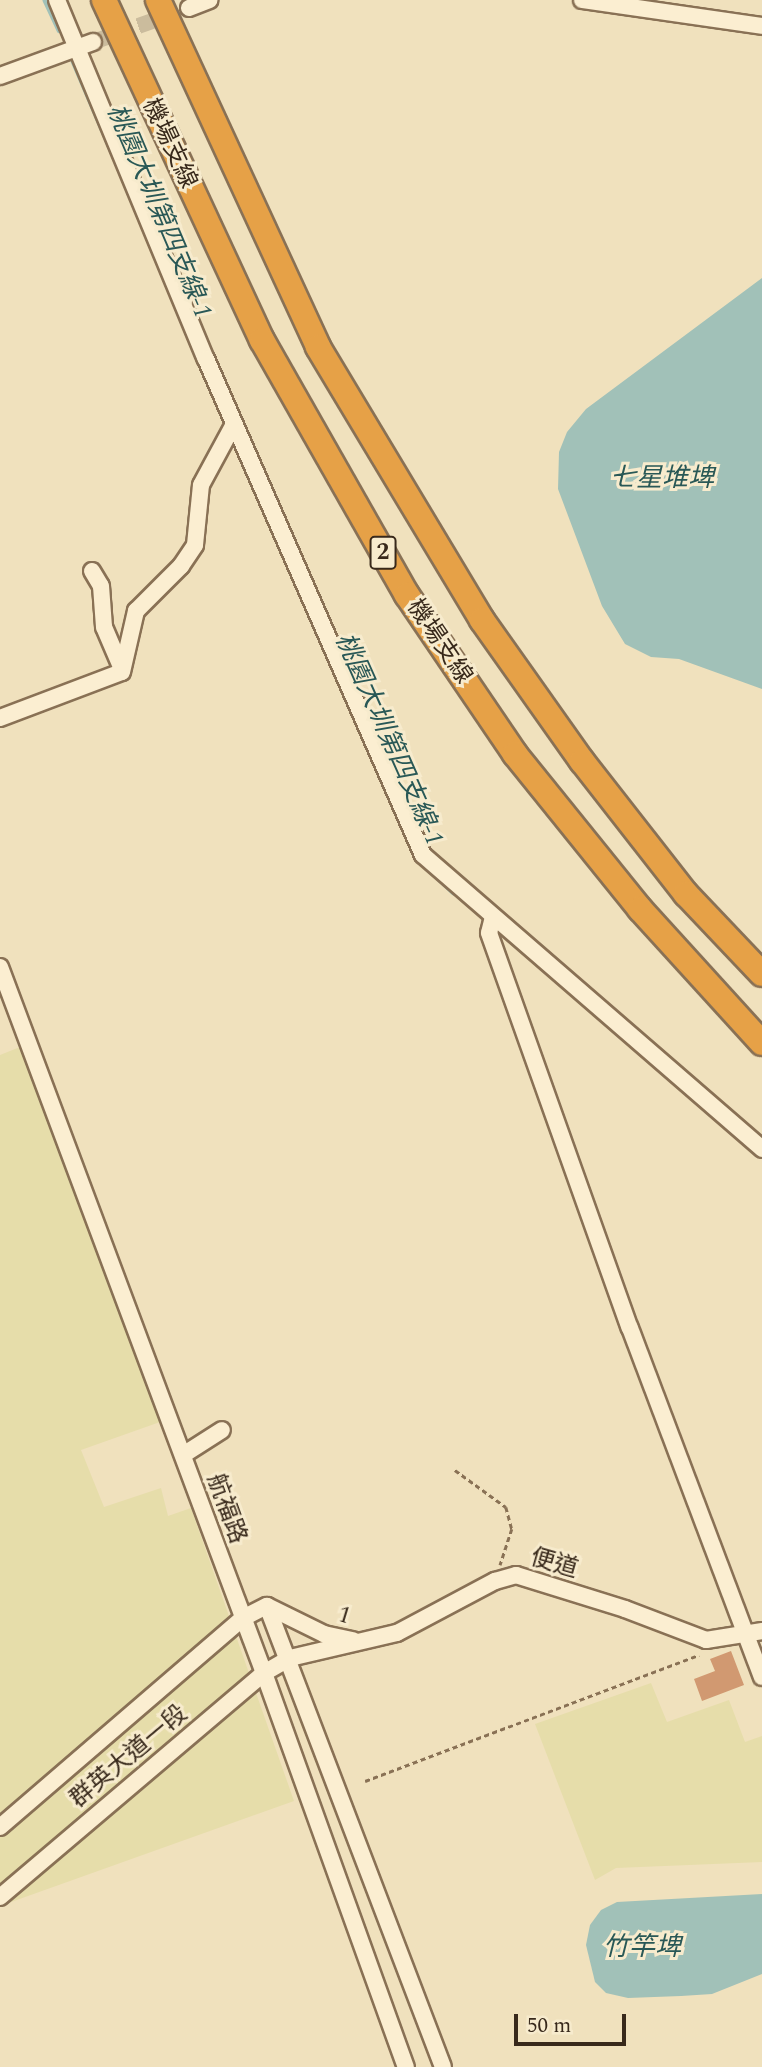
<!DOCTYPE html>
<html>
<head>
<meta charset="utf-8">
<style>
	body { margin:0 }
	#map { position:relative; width:762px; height:2067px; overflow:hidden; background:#f0e1bd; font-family:Spectral,"Noto Sans TC",serif }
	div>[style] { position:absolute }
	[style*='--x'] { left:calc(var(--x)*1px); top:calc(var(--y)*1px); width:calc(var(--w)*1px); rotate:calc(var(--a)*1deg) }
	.farmland>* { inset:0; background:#e6ddaa }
	.water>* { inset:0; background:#a1c1b8 }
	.stream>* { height:4.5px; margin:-2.25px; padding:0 2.25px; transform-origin:2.25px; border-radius:2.25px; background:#a1c1b8 }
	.building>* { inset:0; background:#d19971 }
	.minor-tunnel>* { height:16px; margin-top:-8px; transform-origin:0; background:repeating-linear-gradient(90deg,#cbbc9d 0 16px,transparent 0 24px) }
	.path>* { height:2.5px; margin-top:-1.25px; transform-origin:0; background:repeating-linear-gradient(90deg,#897155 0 5px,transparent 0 8.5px) }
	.roads { filter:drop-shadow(2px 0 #897155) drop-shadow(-2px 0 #897155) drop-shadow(0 2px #897155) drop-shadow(0 -2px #897155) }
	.minor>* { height:16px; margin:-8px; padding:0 8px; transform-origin:8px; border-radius:8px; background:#fbeed1 }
	.highway>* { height:24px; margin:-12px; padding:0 12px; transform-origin:12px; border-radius:12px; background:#e6a147 }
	span { translate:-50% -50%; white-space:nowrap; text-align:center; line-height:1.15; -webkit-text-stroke:6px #f7ebcd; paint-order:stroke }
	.shield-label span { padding:2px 5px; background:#f7ebcd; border:2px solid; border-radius:5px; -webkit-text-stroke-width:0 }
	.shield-label { font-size:23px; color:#38291b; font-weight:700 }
	.street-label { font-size:24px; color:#38291b }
	.water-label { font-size:26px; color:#295856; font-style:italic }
	.scale { position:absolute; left:514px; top:2014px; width:112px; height:32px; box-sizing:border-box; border:4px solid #38291b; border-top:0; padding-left:9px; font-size:21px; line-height:24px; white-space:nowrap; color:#38291b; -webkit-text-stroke:5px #f7ebcd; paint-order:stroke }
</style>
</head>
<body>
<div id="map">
	<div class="farmland">
		<i style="clip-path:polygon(20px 1047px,160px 1422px,81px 1450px,104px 1507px,161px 1488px,168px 1516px,191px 1508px,294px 1801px,0 1906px,0 1055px)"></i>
		<i style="clip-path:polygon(651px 1683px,667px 1722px,729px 1700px,745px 1742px,762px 1736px,762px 1862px,616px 1868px,595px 1880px,535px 1724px)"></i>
	</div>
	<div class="water">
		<i style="clip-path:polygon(762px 278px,762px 689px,679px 659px,651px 657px,625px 644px,602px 606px,558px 489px,559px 452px,567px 432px,586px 409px)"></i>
		<i style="clip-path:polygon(762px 1894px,762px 1974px,712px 1994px,681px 1996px,628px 1998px,606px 1993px,595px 1982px,586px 1945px,590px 1925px,601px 1910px,617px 1902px)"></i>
	</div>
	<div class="stream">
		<i style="--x:45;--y:0;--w:33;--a:65"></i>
		<i style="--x:73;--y:61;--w:97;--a:66.9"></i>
		<i style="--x:421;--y:862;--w:44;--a:43.2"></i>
	</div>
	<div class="building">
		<i style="clip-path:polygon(731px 1651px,744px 1685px,702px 1701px,694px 1679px,715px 1671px,710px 1659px)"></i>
	</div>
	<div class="minor-tunnel">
		<i style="--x:93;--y:42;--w:102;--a:-19.5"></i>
	</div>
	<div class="path">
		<i style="--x:455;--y:1470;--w:63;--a:36"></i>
		<i style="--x:506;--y:1507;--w:23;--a:75"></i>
		<i style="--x:512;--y:1529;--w:38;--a:108"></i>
		<i style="--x:365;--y:1781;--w:357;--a:-20.7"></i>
	</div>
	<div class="roads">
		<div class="minor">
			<i style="--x:57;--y:0;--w:389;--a:67.5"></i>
			<i style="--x:206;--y:359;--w:541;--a:66.37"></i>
			<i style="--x:423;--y:855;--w:449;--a:40.9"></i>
			<i style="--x:582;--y:0;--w:182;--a:8.2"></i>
			<i style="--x:189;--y:8;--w:22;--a:-21"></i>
			<i style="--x:0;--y:76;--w:99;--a:-20.1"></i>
			<i style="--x:92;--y:571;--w:17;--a:59"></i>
			<i style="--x:101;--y:586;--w:41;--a:85.8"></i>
			<i style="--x:104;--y:627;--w:46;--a:66.8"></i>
			<i style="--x:0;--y:718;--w:130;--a:-20.7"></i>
			<i style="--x:122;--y:672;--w:63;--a:-77.1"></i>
			<i style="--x:136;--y:611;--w:64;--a:-45"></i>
			<i style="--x:181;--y:566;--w:25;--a:-56"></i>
			<i style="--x:195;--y:545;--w:60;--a:-84.3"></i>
			<i style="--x:201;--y:485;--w:69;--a:-61.6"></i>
			<i style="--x:493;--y:917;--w:16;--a:104"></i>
			<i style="--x:489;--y:933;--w:419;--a:70.4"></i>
			<i style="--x:630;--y:1328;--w:373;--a:69.3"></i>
			<i style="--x:0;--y:967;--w:754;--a:69.5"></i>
			<i style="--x:264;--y:1673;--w:419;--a:70.2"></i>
			<i style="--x:183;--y:1455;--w:46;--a:-32.7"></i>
			<i style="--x:267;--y:1606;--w:493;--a:69.1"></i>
			<i style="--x:267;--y:1606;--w:64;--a:26.2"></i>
			<i style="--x:324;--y:1634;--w:30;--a:12"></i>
			<i style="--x:0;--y:1827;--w:321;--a:-40.7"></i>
			<i style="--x:243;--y:1618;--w:27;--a:-27"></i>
			<i style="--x:0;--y:1897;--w:346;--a:-40.3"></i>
			<i style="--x:264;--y:1673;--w:30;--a:-30"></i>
			<i style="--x:290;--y:1658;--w:110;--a:-13.2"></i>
			<i style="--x:397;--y:1633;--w:111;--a:-28"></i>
			<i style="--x:495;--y:1581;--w:22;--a:-16"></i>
			<i style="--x:516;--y:1575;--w:114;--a:17.3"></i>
			<i style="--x:625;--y:1609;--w:87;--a:20.9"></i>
			<i style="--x:706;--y:1640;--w:57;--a:-9.1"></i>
		</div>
		<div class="highway">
			<i style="--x:104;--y:0;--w:375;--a:65.1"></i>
			<i style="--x:262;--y:340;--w:293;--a:60.4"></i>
			<i style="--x:407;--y:595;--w:192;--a:55.8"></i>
			<i style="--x:515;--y:754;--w:199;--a:51.1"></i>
			<i style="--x:640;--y:909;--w:181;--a:47.7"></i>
			<i style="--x:158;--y:0;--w:382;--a:65.2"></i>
			<i style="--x:318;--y:347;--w:318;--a:59"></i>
			<i style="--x:482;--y:620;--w:173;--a:54.7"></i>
			<i style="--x:582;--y:761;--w:169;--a:52"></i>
			<i style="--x:686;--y:894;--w:110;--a:46.5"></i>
		</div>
	</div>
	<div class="shield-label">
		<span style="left:383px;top:553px">2</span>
	</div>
	<div class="street-label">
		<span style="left:169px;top:144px;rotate:65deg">機場支線</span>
		<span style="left:439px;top:642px;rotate:56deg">機場支線</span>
		<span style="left:226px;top:1509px;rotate:70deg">航福路</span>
		<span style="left:554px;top:1564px;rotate:16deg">便道</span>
		<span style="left:344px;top:1616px;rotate:17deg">1</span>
		<span style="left:129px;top:1757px;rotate:-40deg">群英大道一段</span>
	</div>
	<div class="water-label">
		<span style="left:159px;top:212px;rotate:67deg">桃園大圳第四支線-1</span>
		<span style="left:662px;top:479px">七星堆埤</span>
		<span style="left:389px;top:740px;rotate:66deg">桃園大圳第四支線-1</span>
		<span style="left:642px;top:1948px">竹竿埤</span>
	</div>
	<div class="scale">50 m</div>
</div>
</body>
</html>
